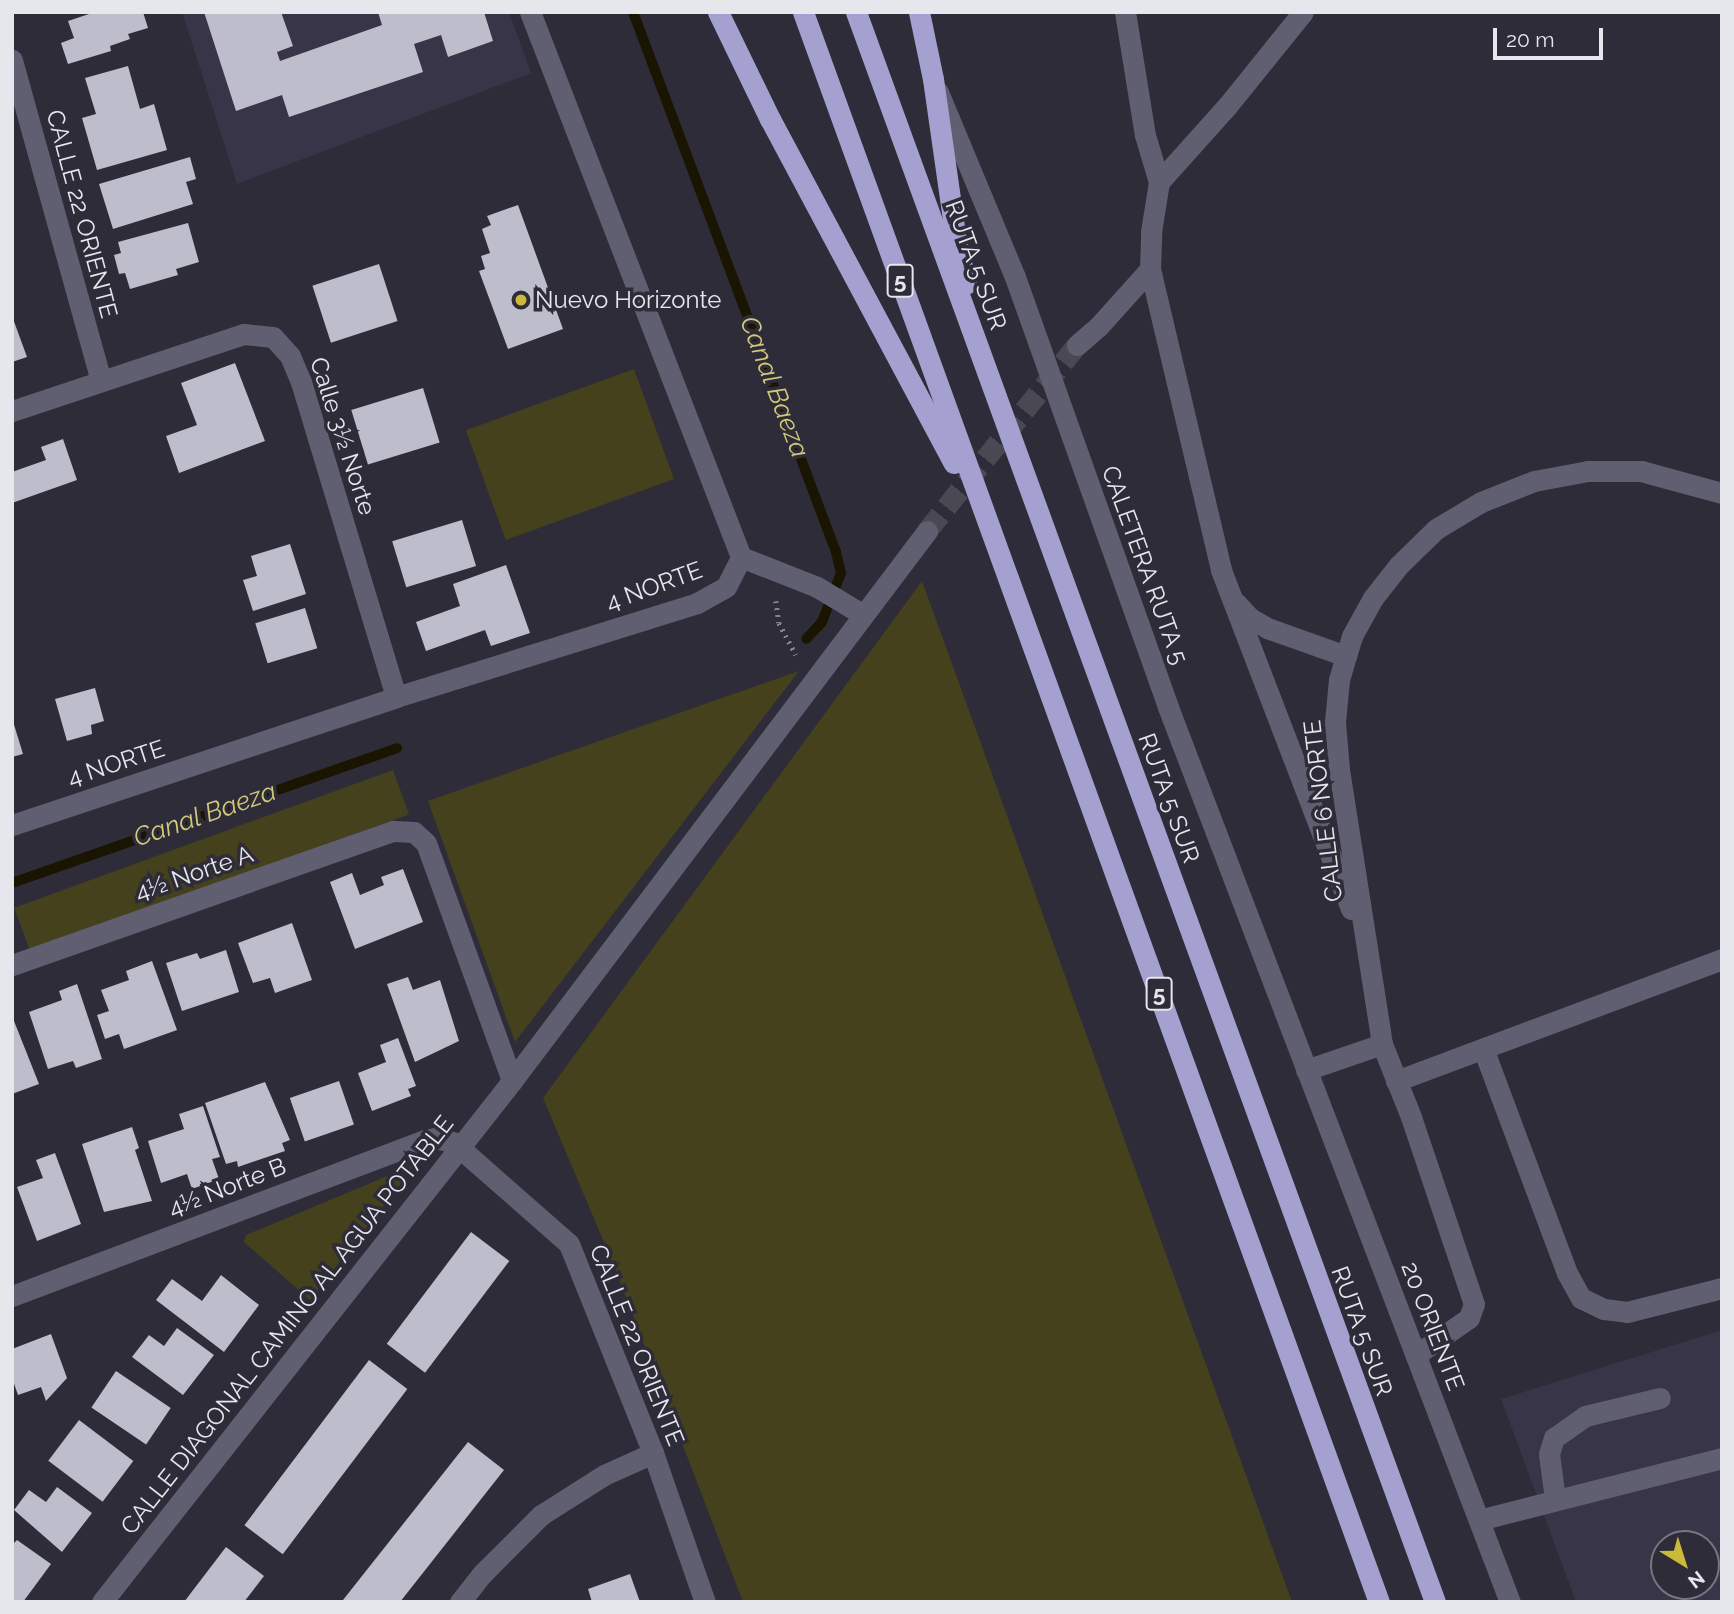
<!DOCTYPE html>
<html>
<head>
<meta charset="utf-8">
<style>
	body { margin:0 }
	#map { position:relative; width:1734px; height:1614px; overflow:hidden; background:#2d2c38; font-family:Raleway,sans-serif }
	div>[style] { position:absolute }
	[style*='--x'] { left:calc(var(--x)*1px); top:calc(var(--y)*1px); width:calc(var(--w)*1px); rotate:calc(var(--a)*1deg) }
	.built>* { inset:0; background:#373547 }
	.green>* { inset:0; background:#46411d; transform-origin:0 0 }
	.stream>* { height:10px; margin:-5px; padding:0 5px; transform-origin:5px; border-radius:5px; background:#191500 }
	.building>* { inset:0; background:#bdbdcc; transform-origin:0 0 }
	.minor-tunnel>* { height:21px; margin-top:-10.5px; transform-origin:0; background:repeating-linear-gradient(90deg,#494853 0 21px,transparent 0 31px) }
	.path>* { height:4.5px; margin-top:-2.25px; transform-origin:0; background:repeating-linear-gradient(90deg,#86858f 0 2px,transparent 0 7px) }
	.minor>* { height:21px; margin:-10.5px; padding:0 10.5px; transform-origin:10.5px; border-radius:10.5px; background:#605f72 }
	.highway>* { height:21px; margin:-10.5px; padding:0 10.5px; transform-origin:10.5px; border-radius:10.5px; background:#a4a1d0 }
	.dots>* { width:19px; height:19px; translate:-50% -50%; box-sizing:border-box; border:4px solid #2d2c38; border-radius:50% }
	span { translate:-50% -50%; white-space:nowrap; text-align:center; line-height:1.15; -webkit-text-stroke:7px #2d2c38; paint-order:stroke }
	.shield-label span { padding:2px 5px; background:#2d2c38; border:2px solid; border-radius:5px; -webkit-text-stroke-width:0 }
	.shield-label { font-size:23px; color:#e6e6ed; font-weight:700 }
	.street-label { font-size:24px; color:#e6e6ed }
	.poi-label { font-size:24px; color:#e6e6ed }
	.left { translate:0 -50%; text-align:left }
	.water-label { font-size:26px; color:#d2c87b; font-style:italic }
	.frame { position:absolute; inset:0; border:14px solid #e6e6ed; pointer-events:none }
	.north { position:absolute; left:1650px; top:1530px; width:70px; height:70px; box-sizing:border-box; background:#2d2c38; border:2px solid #777680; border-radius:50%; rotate:142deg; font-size:19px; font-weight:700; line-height:28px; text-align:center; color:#e6e6ed }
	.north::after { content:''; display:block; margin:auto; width:24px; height:32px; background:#cbba39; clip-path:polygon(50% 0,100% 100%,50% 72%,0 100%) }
	.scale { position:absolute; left:1493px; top:28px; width:110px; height:32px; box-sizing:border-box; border:4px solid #e6e6ed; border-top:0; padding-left:9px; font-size:21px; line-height:24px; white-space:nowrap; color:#e6e6ed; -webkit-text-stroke:5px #2d2c38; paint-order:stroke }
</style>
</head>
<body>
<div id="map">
	<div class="built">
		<i style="clip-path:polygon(182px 12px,509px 12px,531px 73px,237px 184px)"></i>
		<i style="clip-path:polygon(evenodd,1722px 1330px,1722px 1602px,1576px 1602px,1501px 1399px,1722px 1330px,1664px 1544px,1706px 1544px,1706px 1586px,1664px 1586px,1664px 1544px)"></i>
	</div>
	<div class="green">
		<i style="left:634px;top:369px;width:117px;height:179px;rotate:70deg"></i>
		<i style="clip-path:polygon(922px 581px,1292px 1602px,743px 1602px,612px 1261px,543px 1098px)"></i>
		<i style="clip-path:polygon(799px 671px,515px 1042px,428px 801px)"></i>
		<i style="left:393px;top:770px;width:47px;height:403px;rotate:70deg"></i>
		<i style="clip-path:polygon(416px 1164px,310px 1300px,244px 1242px,246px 1235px)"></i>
	</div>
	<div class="stream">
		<i style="--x:633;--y:12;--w:577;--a:69.4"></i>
		<i style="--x:836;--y:552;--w:22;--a:77"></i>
		<i style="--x:841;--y:573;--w:53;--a:111.2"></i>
		<i style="--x:822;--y:622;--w:23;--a:133"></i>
		<i style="--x:12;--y:883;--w:408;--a:-19.3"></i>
	</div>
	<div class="building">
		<i style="clip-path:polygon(95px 12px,143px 12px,148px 28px,128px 34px,130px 39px,110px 46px,111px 51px,68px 64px,61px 43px,74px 38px,68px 21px)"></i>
		<i style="clip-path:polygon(204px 12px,281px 12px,293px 46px,277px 52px,280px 61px,382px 25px,378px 12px,484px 12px,493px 41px,448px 57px,441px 35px,414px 44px,423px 72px,289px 117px,282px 95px,236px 111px)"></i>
		<i style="clip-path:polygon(128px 66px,140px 109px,154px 104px,167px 150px,97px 170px,82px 118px,96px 114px,85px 78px)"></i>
		<i style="clip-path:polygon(190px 157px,196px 179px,186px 182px,193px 204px,113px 229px,99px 184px)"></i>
		<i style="clip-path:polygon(518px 205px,563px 329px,508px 349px,479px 271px,485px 269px,481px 256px,490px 253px,482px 229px,491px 225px,487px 216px)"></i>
		<i style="clip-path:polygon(188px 223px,199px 262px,176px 269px,178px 275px,130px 289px,125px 273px,119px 274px,114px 255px,121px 253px,118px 242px)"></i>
		<i style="left:379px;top:264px;width:60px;height:70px;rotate:72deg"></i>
		<i style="clip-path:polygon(12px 316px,27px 357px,12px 362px)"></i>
		<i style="clip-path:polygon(235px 363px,265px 441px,179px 473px,166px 436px,197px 425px,181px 383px)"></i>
		<i style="left:423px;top:388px;width:57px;height:75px;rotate:73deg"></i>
		<i style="clip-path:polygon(63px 439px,77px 480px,12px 503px,12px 472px,46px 460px,41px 447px)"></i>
		<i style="left:462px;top:520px;width:48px;height:73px;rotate:73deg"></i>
		<i style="clip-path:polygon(290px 544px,306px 594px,253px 611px,243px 580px,257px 576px,251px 556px)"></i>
		<i style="clip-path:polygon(506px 565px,530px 633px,491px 646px,485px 630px,426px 651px,416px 622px,460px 606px,453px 584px)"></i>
		<i style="left:305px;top:608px;width:42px;height:52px;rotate:73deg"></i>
		<i style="clip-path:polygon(95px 688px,104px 721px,91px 725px,92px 734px,67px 741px,55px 699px)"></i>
		<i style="clip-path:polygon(12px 718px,23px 754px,12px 757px)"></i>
		<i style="clip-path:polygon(403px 869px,423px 922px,355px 949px,330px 882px,352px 873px,360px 895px,384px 885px,381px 877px)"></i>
		<i style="clip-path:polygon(292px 923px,312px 980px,275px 993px,270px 978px,253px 983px,238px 943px)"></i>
		<i style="clip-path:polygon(226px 950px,239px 992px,182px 1011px,166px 963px,197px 953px,200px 959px)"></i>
		<i style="clip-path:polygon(152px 961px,177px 1030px,124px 1049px,119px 1034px,105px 1039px,97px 1015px,109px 1011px,101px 990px,129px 980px,126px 971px)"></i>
		<i style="clip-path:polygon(408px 977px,413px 990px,440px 980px,459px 1041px,415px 1062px,387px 984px)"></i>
		<i style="clip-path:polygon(77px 984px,102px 1059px,76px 1068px,73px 1061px,48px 1069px,29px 1012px,62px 1000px,59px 991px)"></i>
		<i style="clip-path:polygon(12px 1016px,39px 1084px,12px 1094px)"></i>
		<i style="clip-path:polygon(398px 1038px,416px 1086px,408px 1089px,411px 1096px,372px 1111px,358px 1073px,386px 1062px,380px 1045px)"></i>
		<i style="left:339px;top:1081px;width:46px;height:52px;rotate:71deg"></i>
		<i style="clip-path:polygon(265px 1082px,290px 1140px,282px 1143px,285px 1151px,238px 1167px,237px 1161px,226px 1164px,205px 1103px)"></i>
		<i style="clip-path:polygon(203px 1106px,220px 1157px,212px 1159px,219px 1179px,192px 1189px,187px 1174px,161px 1183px,148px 1141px,184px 1129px,179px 1114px)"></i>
		<i style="clip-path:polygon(132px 1127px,139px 1148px,135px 1150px,152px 1201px,104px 1212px,82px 1144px)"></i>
		<i style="clip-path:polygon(55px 1153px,81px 1224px,37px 1241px,17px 1187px,43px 1178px,36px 1160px)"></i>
		<i style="left:471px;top:1232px;width:48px;height:140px;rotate:37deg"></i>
		<i style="clip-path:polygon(221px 1275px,259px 1305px,224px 1352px,156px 1300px,172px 1279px,202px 1301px)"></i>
		<i style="clip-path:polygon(177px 1328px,214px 1355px,183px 1395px,132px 1357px,149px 1335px,164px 1346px)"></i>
		<i style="clip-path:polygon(51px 1334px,67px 1378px,46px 1401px,41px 1387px,18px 1395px,12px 1378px,12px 1349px)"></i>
		<i style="left:369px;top:1360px;width:48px;height:207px;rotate:37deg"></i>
		<i style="left:116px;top:1371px;width:66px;height:44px;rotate:34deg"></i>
		<i style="left:79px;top:1420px;width:68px;height:51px;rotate:37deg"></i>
		<i style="clip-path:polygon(468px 1442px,504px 1470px,400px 1602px,343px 1600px)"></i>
		<i style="clip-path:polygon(57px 1487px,92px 1513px,62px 1552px,14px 1510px,29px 1490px,46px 1502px)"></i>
		<i style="clip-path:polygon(17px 1540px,51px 1564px,23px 1602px,12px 1600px,12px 1545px)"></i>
		<i style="clip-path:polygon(226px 1547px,264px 1576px,244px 1602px,184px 1602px)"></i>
		<i style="clip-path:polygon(630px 1574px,640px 1602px,592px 1602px,588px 1589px)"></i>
	</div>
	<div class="minor-tunnel">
		<i style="--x:927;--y:531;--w:239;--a:-51.1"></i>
	</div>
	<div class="path">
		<i style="--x:776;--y:601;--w:22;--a:82"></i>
		<i style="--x:779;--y:623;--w:36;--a:62"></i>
	</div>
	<div class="minor">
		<i style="--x:1125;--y:12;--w:125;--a:80.8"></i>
		<i style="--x:1145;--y:135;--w:49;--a:73.4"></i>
		<i style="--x:12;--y:60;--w:333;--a:74.5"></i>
		<i style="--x:938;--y:92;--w:200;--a:67.4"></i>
		<i style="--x:1015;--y:277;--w:456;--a:70.4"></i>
		<i style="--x:1168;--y:707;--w:958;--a:69.09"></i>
		<i style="--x:1150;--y:269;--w:309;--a:76.7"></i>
		<i style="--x:1221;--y:570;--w:363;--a:69"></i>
		<i style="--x:1077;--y:345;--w:28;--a:-41"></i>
		<i style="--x:1098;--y:327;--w:78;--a:-48.1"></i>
		<i style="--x:1150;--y:269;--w:37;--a:-88"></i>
		<i style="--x:1151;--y:232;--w:51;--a:-80.9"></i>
		<i style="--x:1159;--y:182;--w:103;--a:-48.1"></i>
		<i style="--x:1228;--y:105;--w:119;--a:-51.1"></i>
		<i style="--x:12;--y:411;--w:244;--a:-18.4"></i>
		<i style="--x:244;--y:334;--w:29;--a:6"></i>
		<i style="--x:273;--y:337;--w:25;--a:48"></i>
		<i style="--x:290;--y:356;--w:28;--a:67"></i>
		<i style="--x:301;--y:382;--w:329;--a:73.2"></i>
		<i style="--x:741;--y:557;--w:82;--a:21.5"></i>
		<i style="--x:817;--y:587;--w:52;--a:31"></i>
		<i style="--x:1236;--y:603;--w:21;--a:47"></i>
		<i style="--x:1250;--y:618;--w:20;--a:30"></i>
		<i style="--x:1267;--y:628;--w:84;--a:19.5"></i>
		<i style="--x:12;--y:825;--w:405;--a:-18.4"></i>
		<i style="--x:396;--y:697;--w:315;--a:-17.3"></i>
		<i style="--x:697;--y:603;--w:33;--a:-29"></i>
		<i style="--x:726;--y:587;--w:34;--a:-63"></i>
		<i style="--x:741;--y:557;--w:584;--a:-111.16"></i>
		<i style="--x:12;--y:965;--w:404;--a:-19.4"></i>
		<i style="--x:393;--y:831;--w:21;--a:3"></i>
		<i style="--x:414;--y:832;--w:16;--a:43"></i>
		<i style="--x:426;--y:843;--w:253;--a:70.1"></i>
		<i style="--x:1382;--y:1044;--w:79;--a:68.3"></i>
		<i style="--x:1411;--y:1117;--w:197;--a:71.4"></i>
		<i style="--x:1474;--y:1304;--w:15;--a:110"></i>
		<i style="--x:1469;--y:1318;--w:65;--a:145.1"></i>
		<i style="--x:1484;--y:1051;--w:237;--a:69.5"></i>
		<i style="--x:1567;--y:1273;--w:29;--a:61"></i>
		<i style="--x:1581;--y:1298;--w:25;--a:26"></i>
		<i style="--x:1604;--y:1309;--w:23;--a:7"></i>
		<i style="--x:1627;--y:1312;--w:98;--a:-14.2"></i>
		<i style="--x:1306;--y:1070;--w:80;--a:-18.9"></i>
		<i style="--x:1382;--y:1044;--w:278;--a:-98.9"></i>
		<i style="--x:1339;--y:769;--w:47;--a:-94.9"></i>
		<i style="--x:1335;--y:722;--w:42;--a:-84.6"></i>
		<i style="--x:1339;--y:680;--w:25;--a:-74"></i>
		<i style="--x:1346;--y:656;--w:21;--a:-73"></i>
		<i style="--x:1352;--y:636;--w:43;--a:-61.1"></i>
		<i style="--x:1373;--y:598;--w:42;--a:-51.8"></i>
		<i style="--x:1399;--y:565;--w:52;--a:-44.2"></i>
		<i style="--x:1436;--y:529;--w:52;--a:-31"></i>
		<i style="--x:1481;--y:502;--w:57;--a:-21.6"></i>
		<i style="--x:1534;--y:481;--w:55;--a:-10.5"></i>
		<i style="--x:1588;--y:471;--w:53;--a:0"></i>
		<i style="--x:1641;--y:471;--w:84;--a:15.2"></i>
		<i style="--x:1396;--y:1081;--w:348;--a:-20.5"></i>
		<i style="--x:12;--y:1296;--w:441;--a:-20.7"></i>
		<i style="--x:425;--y:1140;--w:10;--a:-11"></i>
		<i style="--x:435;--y:1138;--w:18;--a:13"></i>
		<i style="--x:453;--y:1142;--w:154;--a:41.3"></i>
		<i style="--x:569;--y:1244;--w:225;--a:68.1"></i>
		<i style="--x:653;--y:1453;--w:158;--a:70.8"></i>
		<i style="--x:1555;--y:1499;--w:45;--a:-97.6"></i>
		<i style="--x:1549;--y:1454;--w:17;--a:-73"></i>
		<i style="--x:1554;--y:1438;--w:38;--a:-35"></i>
		<i style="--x:1585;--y:1416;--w:77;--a:-13.5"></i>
		<i style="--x:1479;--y:1520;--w:251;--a:-14.3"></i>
		<i style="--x:102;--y:1602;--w:663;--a:-51.8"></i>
		<i style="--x:512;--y:1081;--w:689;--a:-52.96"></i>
		<i style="--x:460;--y:1602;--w:37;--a:-52"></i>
		<i style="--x:483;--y:1573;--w:82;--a:-45"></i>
		<i style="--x:541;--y:1515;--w:75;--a:-32.4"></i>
		<i style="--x:604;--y:1475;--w:54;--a:-24.2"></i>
	</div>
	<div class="highway">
		<i style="--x:718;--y:12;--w:119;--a:64.1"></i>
		<i style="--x:770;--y:119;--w:390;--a:61.9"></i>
		<i style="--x:803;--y:12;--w:1691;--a:70.09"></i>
		<i style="--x:856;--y:12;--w:1692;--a:69.99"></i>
		<i style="--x:919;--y:12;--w:68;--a:78.2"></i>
		<i style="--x:933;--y:79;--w:163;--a:81.9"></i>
		<i style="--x:956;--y:240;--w:45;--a:77.2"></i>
	</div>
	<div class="dots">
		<i style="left:521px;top:300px;background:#cbba39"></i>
	</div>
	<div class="shield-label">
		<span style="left:900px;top:281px">5</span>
		<span style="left:1159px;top:994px">5</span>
	</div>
	<div class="street-label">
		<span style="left:82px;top:214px;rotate:75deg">CALLE 22 ORIENTE</span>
		<span style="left:976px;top:265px;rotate:70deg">RUTA 5 SUR</span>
		<span style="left:343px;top:436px;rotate:72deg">Calle 3½ Norte</span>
		<span style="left:1145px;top:565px;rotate:70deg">CALETERA RUTA 5</span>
		<span style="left:654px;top:586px;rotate:-20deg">4 NORTE</span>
		<span style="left:116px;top:763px;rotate:-18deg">4 NORTE</span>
		<span style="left:1169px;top:798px;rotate:70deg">RUTA 5 SUR</span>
		<span style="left:1323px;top:811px;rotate:-97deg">CALLE 6 NORTE</span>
		<span style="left:194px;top:873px;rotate:-19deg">4½ Norte A</span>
		<span style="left:227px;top:1187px;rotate:-21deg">4½ Norte B</span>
		<span style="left:287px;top:1325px;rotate:-52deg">CALLE DIAGONAL CAMINO AL AGUA POTABLE</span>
		<span style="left:1433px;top:1326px;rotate:69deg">20 ORIENTE</span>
		<span style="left:1362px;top:1331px;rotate:70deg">RUTA 5 SUR</span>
		<span style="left:637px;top:1345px;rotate:68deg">CALLE 22 ORIENTE</span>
	</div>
	<div class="poi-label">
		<span class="left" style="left:535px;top:300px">Nuevo Horizonte</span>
	</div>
	<div class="water-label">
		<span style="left:774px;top:387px;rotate:69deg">Canal Baeza</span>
		<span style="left:205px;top:815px;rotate:-19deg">Canal Baeza</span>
	</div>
	<div class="frame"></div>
	<div class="north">N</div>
	<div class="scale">20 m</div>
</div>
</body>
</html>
